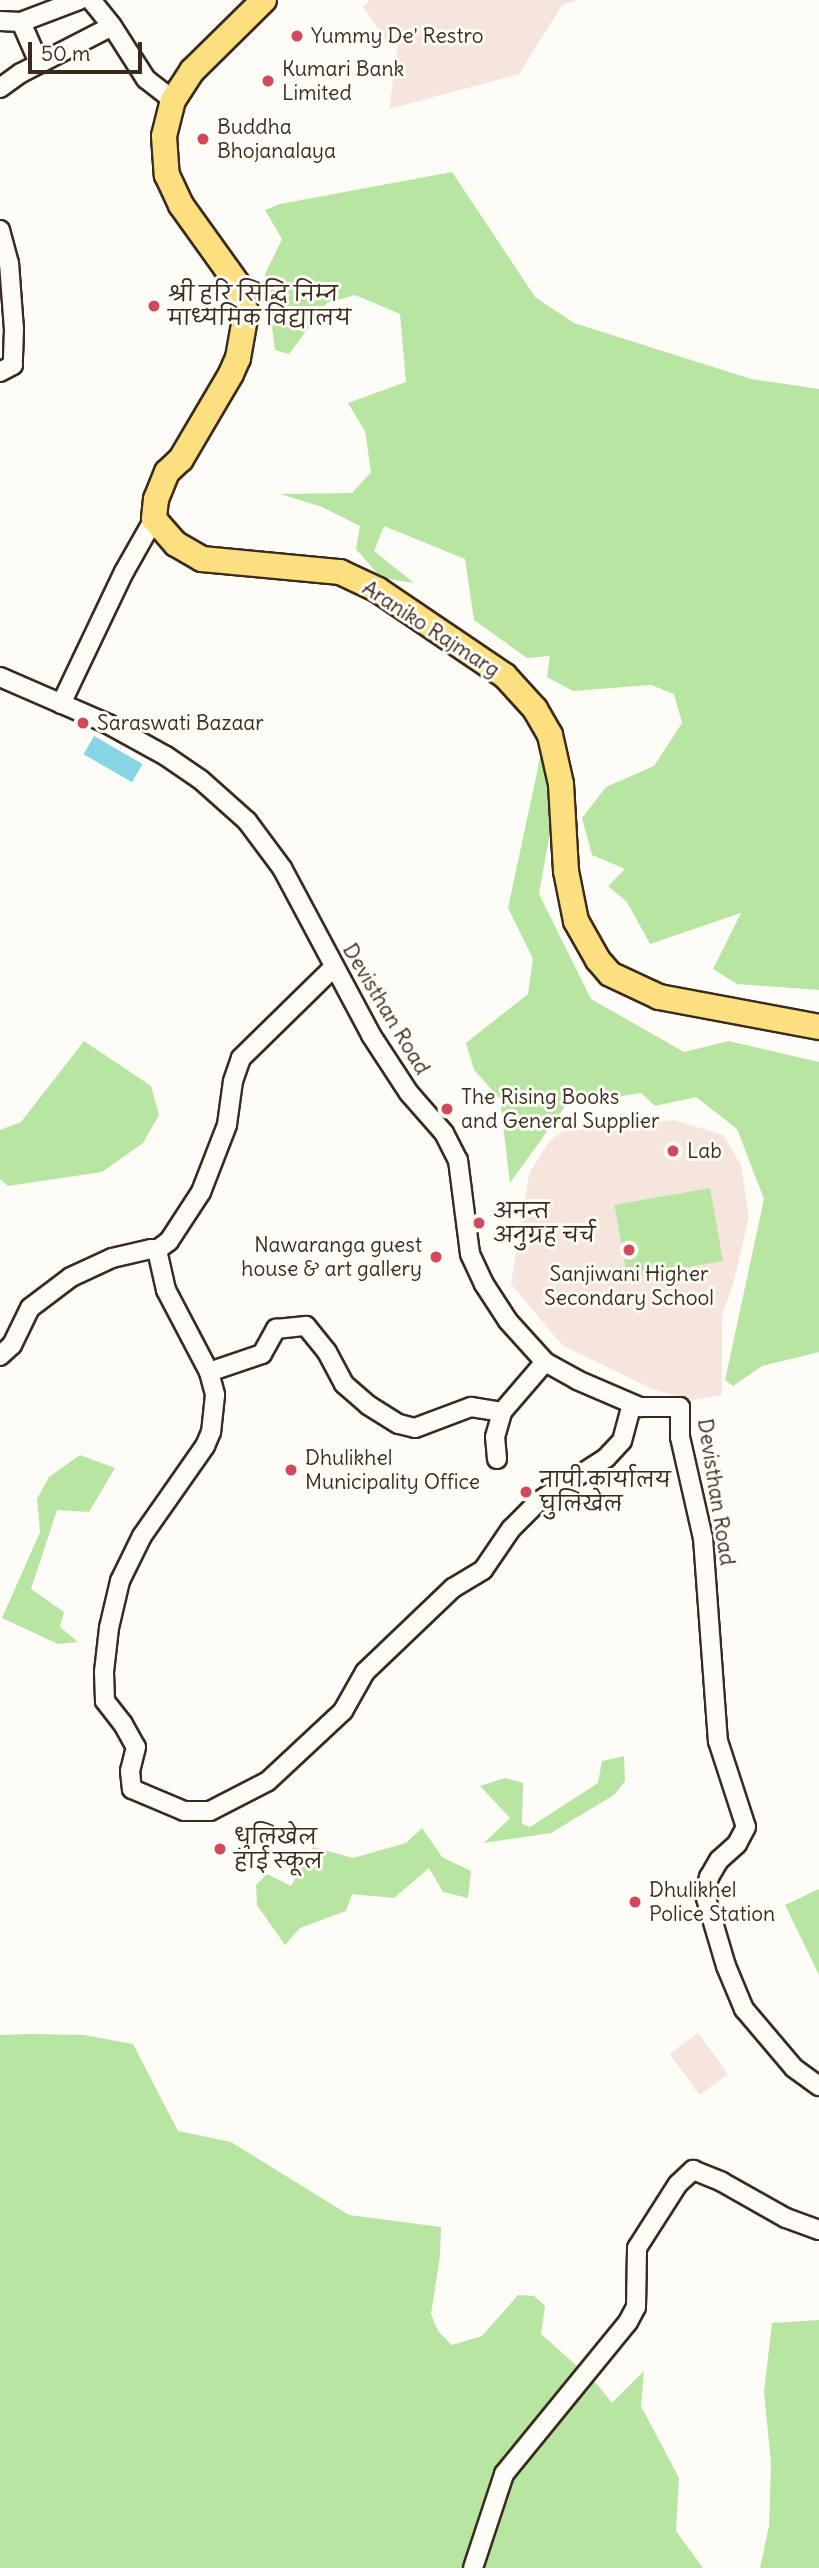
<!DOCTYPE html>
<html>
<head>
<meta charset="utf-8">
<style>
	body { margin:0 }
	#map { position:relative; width:819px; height:2568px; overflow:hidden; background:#fdfcf7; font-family:Delius,"Playpen Sans Deva",sans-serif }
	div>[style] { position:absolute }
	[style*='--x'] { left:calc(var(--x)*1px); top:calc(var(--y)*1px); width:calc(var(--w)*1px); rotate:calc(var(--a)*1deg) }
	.built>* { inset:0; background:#f6e5dd; transform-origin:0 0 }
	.green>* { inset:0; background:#b9e5a3; transform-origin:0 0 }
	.water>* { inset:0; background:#88d5e8; transform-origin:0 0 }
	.roads { filter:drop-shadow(2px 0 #3b2a1e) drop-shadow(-2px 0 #3b2a1e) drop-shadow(0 2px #3b2a1e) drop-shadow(0 -2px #3b2a1e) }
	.minor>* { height:18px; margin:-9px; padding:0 9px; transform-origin:9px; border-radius:9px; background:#fdfcf7 }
	.highway>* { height:24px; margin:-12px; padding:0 12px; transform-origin:12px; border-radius:12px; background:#fce080 }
	.dots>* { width:19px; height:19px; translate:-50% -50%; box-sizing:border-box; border:4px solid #fdfcf7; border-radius:50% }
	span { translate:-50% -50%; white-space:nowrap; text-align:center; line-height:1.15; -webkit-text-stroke:6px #fdfcf7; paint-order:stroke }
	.poi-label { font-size:21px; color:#3b2a1e }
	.left { translate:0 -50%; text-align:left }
	.right { translate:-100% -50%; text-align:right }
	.street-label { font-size:21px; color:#3b2a1e }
	.scale { position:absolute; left:28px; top:42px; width:114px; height:32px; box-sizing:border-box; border:4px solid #3b2a1e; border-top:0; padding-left:9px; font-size:21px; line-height:24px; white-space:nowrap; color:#3b2a1e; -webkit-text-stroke:5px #fdfcf7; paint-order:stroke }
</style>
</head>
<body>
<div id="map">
	<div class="built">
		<i style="clip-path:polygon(369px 0,578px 0,562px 5px,519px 74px,389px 109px,398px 46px,387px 41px,363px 7px)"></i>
		<i style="clip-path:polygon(674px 1120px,723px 1135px,741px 1165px,749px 1217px,733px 1284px,722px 1315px,722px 1395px,694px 1400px,654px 1390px,562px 1345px,511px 1284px,529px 1174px,549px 1142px,562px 1131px)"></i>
		<i style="left:698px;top:2033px;width:51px;height:35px;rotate:54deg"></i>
	</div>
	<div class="green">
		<i style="clip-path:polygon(452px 172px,535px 297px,574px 323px,751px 379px,819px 389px,819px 990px,737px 984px,713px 969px,741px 913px,650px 944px,627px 902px,608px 886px,625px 869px,592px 855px,582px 818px,606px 787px,654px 766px,682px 723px,674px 694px,651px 685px,573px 691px,547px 677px,550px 656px,527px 658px,474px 620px,465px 559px,384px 526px,374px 551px,414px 583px,381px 578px,356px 549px,360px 526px,322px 507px,280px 494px,352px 493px,371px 472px,365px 431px,348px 403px,406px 382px,400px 314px,355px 295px,327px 303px,289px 354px,275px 350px,265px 274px,282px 239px,265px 210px,280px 204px)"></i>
		<i style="clip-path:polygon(542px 749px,554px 810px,539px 894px,591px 999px,684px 1052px,729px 1041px,819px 1062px,819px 1352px,762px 1366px,733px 1386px,725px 1380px,764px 1199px,737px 1129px,696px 1097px,655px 1106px,641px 1093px,566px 1105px,510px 1183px,500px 1099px,474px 1070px,466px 1043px,528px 994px,533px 959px,508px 908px)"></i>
		<i style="clip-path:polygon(84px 1041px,151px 1086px,159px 1115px,143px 1143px,102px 1172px,8px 1186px,0 1179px,0 1130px,21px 1122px)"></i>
		<i style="left:710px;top:1188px;width:74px;height:97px;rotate:80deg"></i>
		<i style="clip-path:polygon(80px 1455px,115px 1468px,89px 1512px,57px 1510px,31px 1589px,64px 1612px,60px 1627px,78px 1642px,58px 1644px,2px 1618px,40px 1532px,37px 1499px,49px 1477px)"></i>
		<i style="clip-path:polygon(624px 1756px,625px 1781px,614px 1795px,551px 1833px,484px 1843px,510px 1818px,480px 1786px,505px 1778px,523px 1783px,522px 1824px,530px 1827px,598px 1783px,602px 1761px)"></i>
		<i style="clip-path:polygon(422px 1828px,442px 1857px,471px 1871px,468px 1898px,443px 1892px,429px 1868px,394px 1898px,352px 1894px,346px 1911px,300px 1928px,285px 1945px,257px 1905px,256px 1885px,267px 1874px,291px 1886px,313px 1847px,353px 1858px,406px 1843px)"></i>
		<i style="clip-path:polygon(819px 1889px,819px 1975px,785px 1905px)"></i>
		<i style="clip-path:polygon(30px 2034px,84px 2035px,133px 2044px,178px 2131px,231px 2142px,349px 2215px,441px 2227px,440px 2256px,431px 2314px,438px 2331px,452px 2345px,482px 2336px,518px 2295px,534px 2296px,545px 2306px,541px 2334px,597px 2384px,612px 2403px,644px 2371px,641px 2406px,679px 2478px,676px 2531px,703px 2568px,0 2568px,0 2035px)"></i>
		<i style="clip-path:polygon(819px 2320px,819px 2568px,760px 2568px,769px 2526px,771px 2463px,764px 2392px,772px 2323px)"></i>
	</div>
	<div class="water">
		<i style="left:94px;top:736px;width:56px;height:21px;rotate:30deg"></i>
	</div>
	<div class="roads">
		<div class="minor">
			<i style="--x:91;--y:0;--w:33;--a:51"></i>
			<i style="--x:112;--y:26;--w:63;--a:57.3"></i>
			<i style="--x:146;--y:79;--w:34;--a:38"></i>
			<i style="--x:0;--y:21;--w:21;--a:3"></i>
			<i style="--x:21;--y:22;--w:62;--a:-20.8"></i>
			<i style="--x:21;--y:22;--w:45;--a:66.3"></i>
			<i style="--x:0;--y:88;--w:26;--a:-36"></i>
			<i style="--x:21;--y:73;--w:102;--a:-27.3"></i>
			<i style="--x:0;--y:230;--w:34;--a:75"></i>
			<i style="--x:9;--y:263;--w:66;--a:85.7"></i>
			<i style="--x:14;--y:329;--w:36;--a:92"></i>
			<i style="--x:13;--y:365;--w:15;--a:152"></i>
			<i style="--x:0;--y:677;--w:118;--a:23.5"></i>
			<i style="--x:108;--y:724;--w:66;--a:28.9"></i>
			<i style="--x:166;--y:756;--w:42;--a:34.4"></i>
			<i style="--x:201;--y:780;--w:62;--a:41.7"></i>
			<i style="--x:247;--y:821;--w:59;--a:53.3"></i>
			<i style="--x:282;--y:868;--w:189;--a:61.9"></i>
			<i style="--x:371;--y:1035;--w:69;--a:56.8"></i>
			<i style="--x:409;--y:1093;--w:53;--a:48.8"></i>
			<i style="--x:444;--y:1133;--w:30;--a:63"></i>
			<i style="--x:458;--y:1160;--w:95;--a:82.7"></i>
			<i style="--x:470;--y:1254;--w:33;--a:65"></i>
			<i style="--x:484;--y:1284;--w:44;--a:57"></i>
			<i style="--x:508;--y:1321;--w:55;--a:47.9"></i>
			<i style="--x:545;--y:1362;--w:37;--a:29"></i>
			<i style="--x:577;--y:1380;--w:69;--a:23.2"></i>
			<i style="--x:640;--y:1407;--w:40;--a:0"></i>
			<i style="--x:680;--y:1407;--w:30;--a:90"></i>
			<i style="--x:680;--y:1437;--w:104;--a:77.2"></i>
			<i style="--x:703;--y:1538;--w:204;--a:85.8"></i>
			<i style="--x:718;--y:1741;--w:90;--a:72"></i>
			<i style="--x:746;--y:1827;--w:19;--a:118"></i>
			<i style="--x:737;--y:1844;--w:24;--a:138"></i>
			<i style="--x:719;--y:1860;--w:20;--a:120"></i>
			<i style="--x:709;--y:1877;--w:18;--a:103"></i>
			<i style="--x:705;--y:1895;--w:74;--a:73.5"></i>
			<i style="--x:726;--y:1966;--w:47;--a:67.3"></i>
			<i style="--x:744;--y:2009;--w:77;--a:49.7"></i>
			<i style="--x:794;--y:2068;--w:31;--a:36"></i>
			<i style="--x:61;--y:704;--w:146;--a:-64.5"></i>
			<i style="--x:124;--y:572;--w:61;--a:-60.5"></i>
			<i style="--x:333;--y:968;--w:129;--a:135.6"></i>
			<i style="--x:241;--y:1058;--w:24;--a:109"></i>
			<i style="--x:233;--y:1081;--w:44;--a:97.8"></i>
			<i style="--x:227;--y:1125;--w:72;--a:111.2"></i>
			<i style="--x:201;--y:1192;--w:59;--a:123.1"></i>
			<i style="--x:169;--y:1241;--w:15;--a:143"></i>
			<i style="--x:157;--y:1250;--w:41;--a:77.3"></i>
			<i style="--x:166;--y:1290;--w:93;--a:62.3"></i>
			<i style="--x:209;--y:1372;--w:24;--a:75"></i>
			<i style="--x:215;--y:1395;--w:37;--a:96"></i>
			<i style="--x:211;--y:1432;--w:15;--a:113"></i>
			<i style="--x:205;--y:1446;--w:110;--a:125"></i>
			<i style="--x:142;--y:1536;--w:50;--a:116.1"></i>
			<i style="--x:120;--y:1581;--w:48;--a:103.2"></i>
			<i style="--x:109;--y:1628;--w:44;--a:96.5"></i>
			<i style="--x:104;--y:1672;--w:29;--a:88"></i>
			<i style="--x:105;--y:1701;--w:29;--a:52"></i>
			<i style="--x:123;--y:1724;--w:26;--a:61"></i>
			<i style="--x:136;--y:1747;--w:25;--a:104"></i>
			<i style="--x:130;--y:1771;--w:18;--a:84"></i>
			<i style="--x:132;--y:1789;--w:56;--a:22.9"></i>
			<i style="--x:184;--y:1811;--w:26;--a:0"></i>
			<i style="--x:210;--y:1811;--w:65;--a:-27.3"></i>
			<i style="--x:268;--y:1781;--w:103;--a:-43"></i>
			<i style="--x:343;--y:1711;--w:45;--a:-60.6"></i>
			<i style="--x:365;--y:1672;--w:122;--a:-43.7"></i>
			<i style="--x:453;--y:1588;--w:35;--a:-31"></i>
			<i style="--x:483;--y:1570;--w:50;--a:-55.7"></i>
			<i style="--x:511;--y:1529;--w:40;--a:-45"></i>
			<i style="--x:539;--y:1501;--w:80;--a:-32.7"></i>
			<i style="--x:606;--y:1458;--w:23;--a:-47"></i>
			<i style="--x:622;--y:1441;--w:38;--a:-75"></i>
			<i style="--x:0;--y:1356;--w:16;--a:-43"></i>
			<i style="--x:12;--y:1345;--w:41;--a:-64.1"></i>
			<i style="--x:30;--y:1308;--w:51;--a:-37.1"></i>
			<i style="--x:71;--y:1277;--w:45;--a:-24.9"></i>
			<i style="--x:112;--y:1258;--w:40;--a:-13"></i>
			<i style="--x:151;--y:1249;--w:6;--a:9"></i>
			<i style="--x:209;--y:1372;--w:56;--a:-18.8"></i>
			<i style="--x:262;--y:1354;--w:29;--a:-61"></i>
			<i style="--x:276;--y:1329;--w:30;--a:-6"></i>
			<i style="--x:306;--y:1326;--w:33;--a:51"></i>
			<i style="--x:327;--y:1352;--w:36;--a:62"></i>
			<i style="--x:344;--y:1384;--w:32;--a:41"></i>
			<i style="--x:368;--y:1405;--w:36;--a:32"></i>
			<i style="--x:399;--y:1424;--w:16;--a:14"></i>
			<i style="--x:415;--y:1428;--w:60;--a:-20.6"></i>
			<i style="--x:471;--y:1407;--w:31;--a:9"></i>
			<i style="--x:502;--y:1412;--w:66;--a:-49.3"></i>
			<i style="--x:497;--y:1459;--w:22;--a:-95"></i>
			<i style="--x:495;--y:1437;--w:26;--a:-74"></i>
			<i style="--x:473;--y:2568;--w:99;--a:-71.7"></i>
			<i style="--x:504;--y:2474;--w:196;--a:-50.8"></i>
			<i style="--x:628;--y:2322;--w:17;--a:-62"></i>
			<i style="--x:636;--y:2307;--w:59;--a:-89"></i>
			<i style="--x:637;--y:2248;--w:76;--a:-57.4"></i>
			<i style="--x:678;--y:2184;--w:21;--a:-43"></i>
			<i style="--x:693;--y:2170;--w:31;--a:22"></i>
			<i style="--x:722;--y:2182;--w:73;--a:29.4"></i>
			<i style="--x:786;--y:2218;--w:35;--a:20"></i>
		</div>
		<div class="highway">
			<i style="--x:264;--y:0;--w:101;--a:135.4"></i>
			<i style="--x:192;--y:71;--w:35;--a:123"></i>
			<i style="--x:173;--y:100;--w:37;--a:104"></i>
			<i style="--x:164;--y:136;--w:39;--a:86"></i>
			<i style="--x:167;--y:175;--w:33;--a:65"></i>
			<i style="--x:181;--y:205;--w:100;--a:54.4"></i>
			<i style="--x:239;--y:286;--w:28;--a:75"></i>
			<i style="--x:246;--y:313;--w:46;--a:100.1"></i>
			<i style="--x:238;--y:358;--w:17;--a:114"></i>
			<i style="--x:231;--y:374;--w:99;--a:120.5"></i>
			<i style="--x:181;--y:459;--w:19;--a:137"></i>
			<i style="--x:167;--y:472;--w:29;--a:112"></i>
			<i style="--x:156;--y:499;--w:20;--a:96"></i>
			<i style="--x:154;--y:519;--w:33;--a:49"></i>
			<i style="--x:176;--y:544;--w:30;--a:30"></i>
			<i style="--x:202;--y:559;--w:139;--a:5.4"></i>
			<i style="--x:340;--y:572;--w:42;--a:25.3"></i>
			<i style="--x:378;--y:590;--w:153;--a:34.1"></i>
			<i style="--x:505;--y:676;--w:45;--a:47.7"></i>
			<i style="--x:535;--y:709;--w:30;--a:60"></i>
			<i style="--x:550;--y:735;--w:50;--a:77.3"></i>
			<i style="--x:561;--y:784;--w:87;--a:86.7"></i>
			<i style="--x:566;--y:871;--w:51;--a:78.7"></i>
			<i style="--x:576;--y:921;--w:45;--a:60.6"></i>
			<i style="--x:598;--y:960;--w:18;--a:49"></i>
			<i style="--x:610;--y:974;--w:54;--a:25.1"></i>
			<i style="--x:659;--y:997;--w:163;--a:10.6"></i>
		</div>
	</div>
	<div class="dots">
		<i style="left:297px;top:36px;background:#d1495b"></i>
		<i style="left:268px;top:81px;background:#d1495b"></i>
		<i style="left:203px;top:139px;background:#d1495b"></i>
		<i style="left:154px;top:306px;background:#d1495b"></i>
		<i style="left:83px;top:723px;background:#d1495b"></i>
		<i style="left:447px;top:1109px;background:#d1495b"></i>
		<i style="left:673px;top:1151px;background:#d1495b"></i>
		<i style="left:479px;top:1223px;background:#d1495b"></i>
		<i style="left:629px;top:1250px;background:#d1495b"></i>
		<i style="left:436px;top:1257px;background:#d1495b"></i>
		<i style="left:291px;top:1470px;background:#d1495b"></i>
		<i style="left:526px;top:1492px;background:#d1495b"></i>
		<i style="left:220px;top:1849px;background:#d1495b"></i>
		<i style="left:635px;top:1902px;background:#d1495b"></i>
	</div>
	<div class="poi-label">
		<span class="left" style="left:311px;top:36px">Yummy De' Restro</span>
		<span class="left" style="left:282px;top:81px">Kumari Bank<br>Limited</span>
		<span class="left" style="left:217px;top:139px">Buddha<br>Bhojanalaya</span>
		<span class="left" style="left:168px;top:306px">श्री हरि सिद्धि निम्न<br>माध्यमिक विद्यालय</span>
		<span class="left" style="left:97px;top:723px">Saraswati Bazaar</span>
		<span class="left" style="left:461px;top:1109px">The Rising Books<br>and General Supplier</span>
		<span class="left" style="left:687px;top:1151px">Lab</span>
		<span class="left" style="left:493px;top:1223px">अनन्त<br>अनुग्रह चर्च</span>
		<span class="right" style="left:422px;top:1257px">Nawaranga guest<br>house &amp; art gallery</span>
		<span style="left:629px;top:1286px">Sanjiwani Higher<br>Secondary School</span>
		<span class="left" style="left:305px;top:1470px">Dhulikhel<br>Municipality Office</span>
		<span class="left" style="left:540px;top:1492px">नापी कार्यालय<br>घुलिखेल</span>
		<span class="left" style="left:234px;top:1849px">धुलिखेल<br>हाई स्कूल</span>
		<span class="left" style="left:649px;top:1902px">Dhulikhel<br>Police Station</span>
	</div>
	<div class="street-label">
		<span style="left:431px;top:629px;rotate:33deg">Araniko Rajmarg</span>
		<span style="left:386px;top:1009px;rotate:59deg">Devisthan Road</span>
		<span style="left:716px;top:1492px;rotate:81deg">Devisthan Road</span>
	</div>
	<div class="scale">50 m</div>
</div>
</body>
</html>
